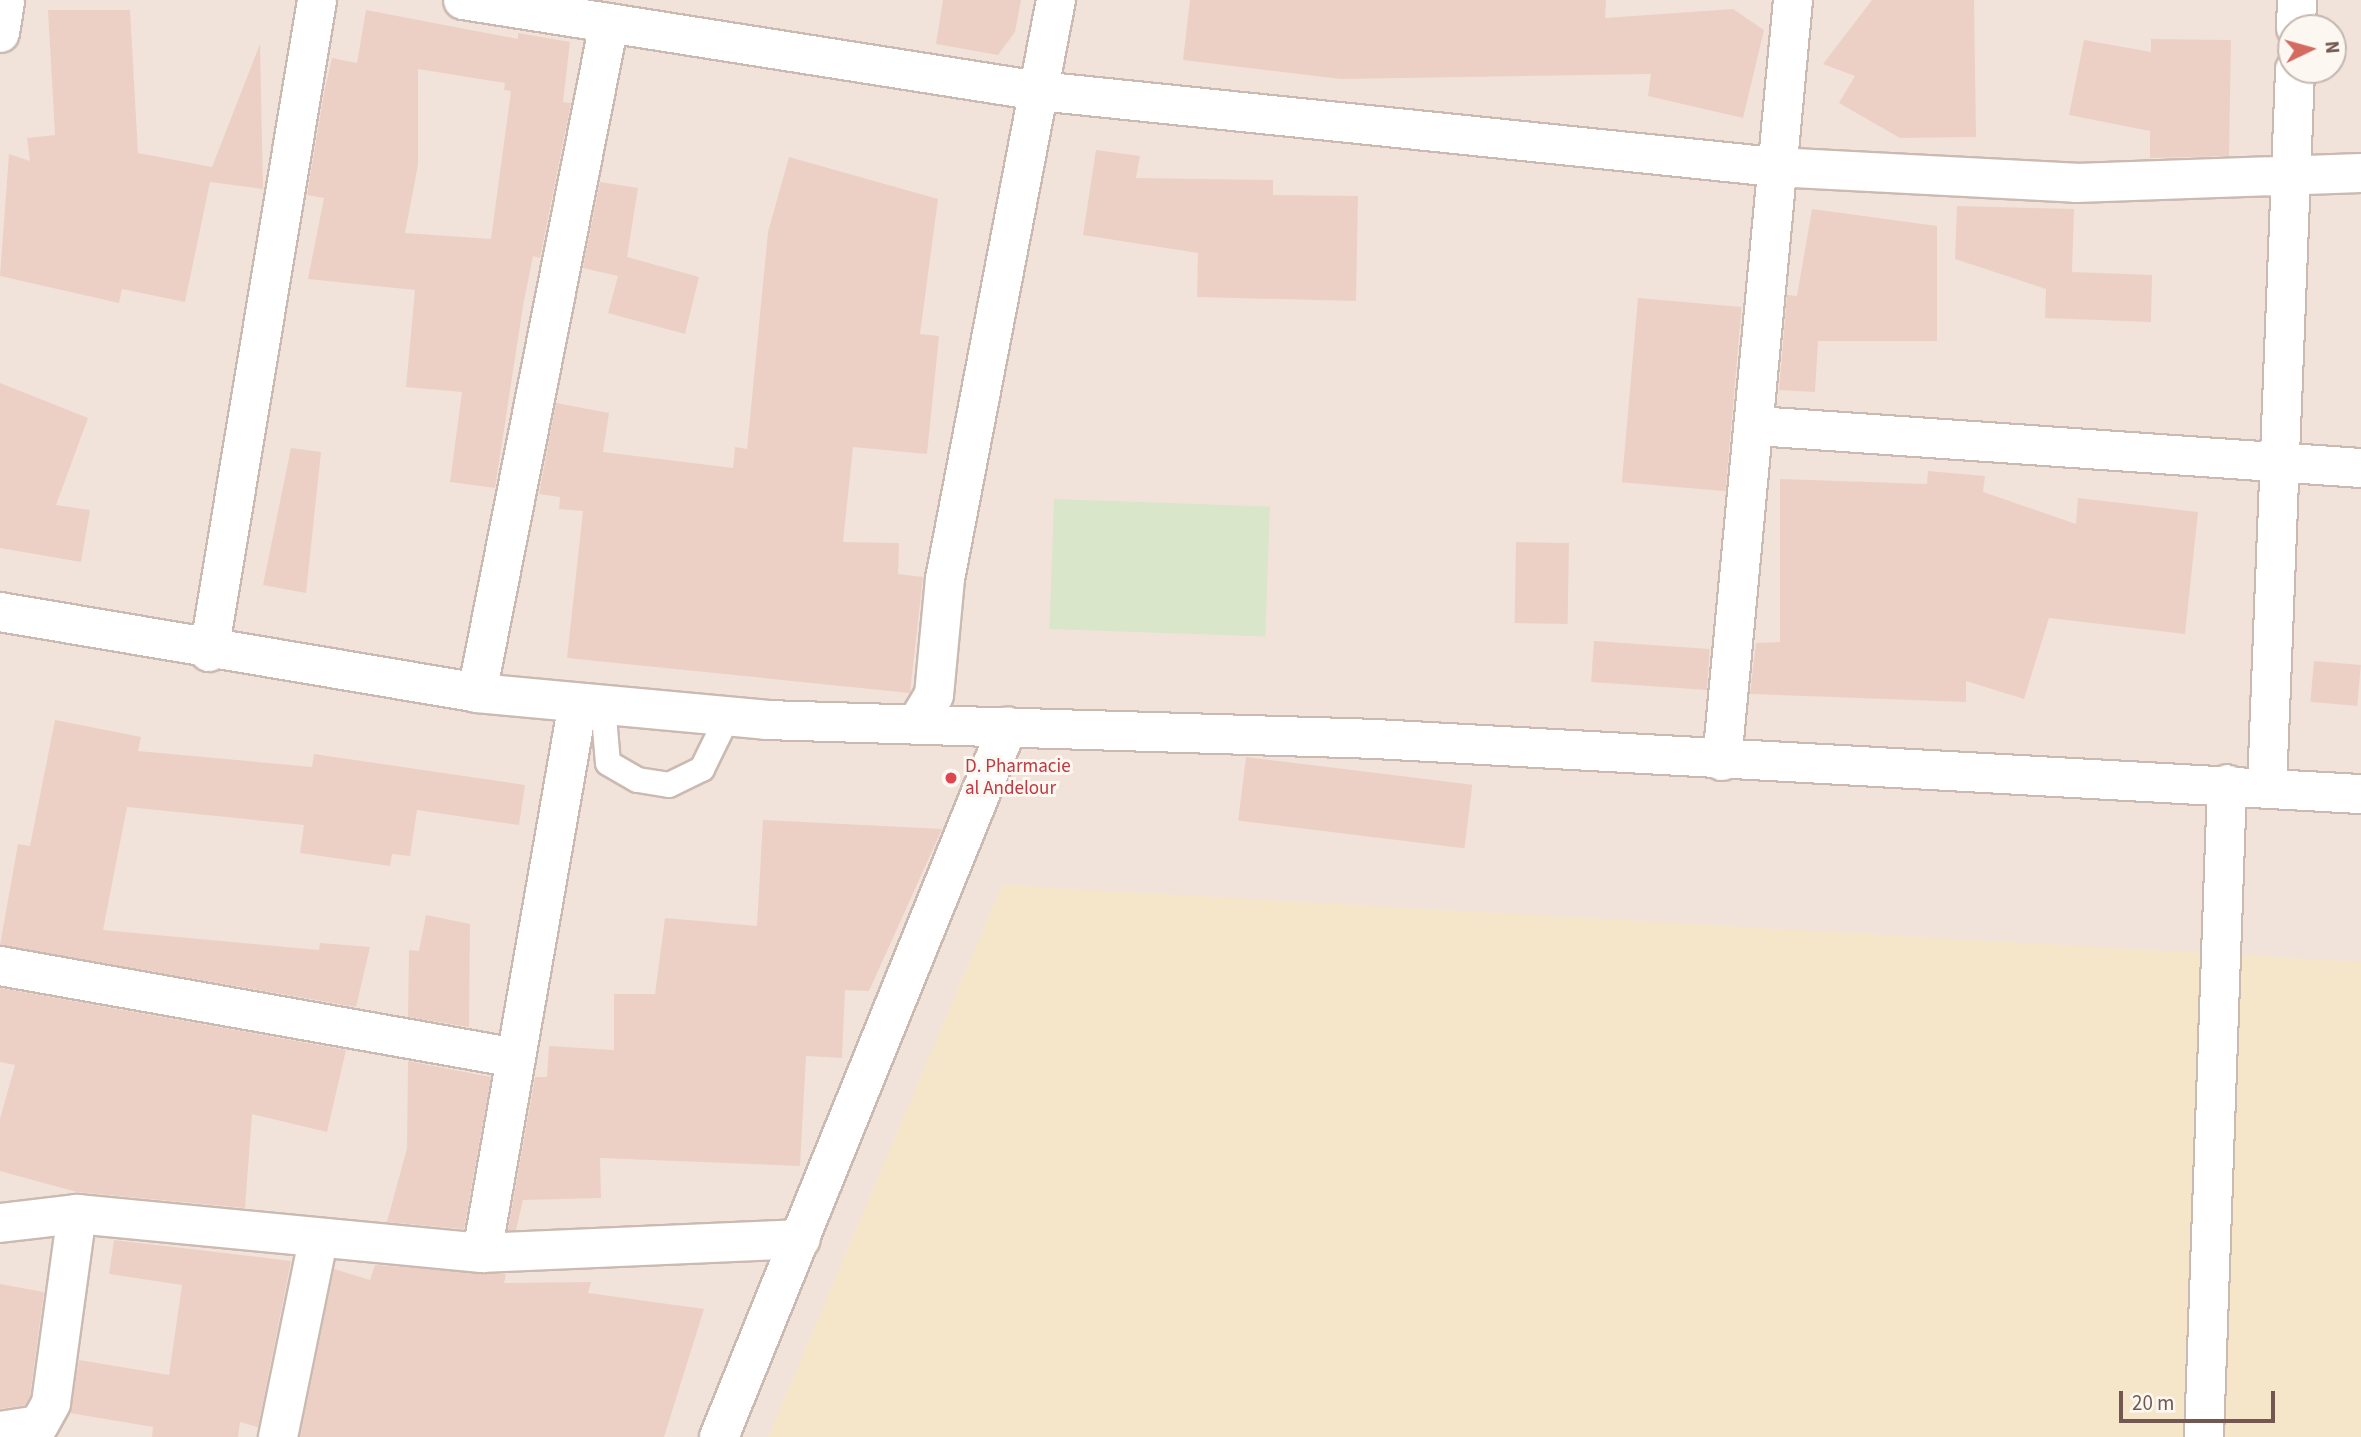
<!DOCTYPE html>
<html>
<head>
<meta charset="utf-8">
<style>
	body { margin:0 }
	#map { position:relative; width:2361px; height:1437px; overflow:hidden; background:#faf2ea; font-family:"Source Sans 3",sans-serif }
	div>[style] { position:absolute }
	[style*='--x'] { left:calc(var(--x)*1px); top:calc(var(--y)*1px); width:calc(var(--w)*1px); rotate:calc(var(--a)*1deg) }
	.residential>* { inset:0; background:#f1e3da }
	.green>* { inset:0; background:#d9e6ca; transform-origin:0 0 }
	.sand>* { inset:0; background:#f5e6ca }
	.building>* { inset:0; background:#ecd0c5; transform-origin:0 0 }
	.roads { filter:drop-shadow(2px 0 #cbbab1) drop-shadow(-2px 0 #cbbab1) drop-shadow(0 2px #cbbab1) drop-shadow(0 -2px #cbbab1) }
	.service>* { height:24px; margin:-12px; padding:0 12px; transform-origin:12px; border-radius:12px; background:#fff }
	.minor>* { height:38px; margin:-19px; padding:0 19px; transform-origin:19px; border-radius:19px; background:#fff }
	.tertiary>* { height:38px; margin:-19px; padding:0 19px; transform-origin:19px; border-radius:19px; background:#fff }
	.dots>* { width:19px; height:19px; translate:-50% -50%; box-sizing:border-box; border:4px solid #fdf7f1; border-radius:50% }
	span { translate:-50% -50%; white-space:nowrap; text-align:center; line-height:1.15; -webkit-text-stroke:6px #fdf7f1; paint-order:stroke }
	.health-label { font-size:19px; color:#be3a42 }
	.left { translate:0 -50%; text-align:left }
	.north { position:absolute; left:2277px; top:14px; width:70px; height:70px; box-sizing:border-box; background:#fdf7f1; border:2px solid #c5b7b1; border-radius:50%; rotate:85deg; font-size:19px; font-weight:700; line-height:28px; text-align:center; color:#725851 }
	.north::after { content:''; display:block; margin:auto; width:24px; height:32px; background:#d46b60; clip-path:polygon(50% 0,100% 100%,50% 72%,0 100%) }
	.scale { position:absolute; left:2119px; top:1391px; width:156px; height:32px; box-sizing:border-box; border:4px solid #725851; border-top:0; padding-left:9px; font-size:21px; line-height:24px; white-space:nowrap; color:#725851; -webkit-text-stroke:5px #fdf7f1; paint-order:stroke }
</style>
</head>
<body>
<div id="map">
	<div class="residential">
		<i style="clip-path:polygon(evenodd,0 0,2361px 0,2361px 1437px,0 1437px,0 0,2291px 28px,2333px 28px,2333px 70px,2291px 70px,2291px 28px)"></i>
	</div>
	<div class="green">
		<i style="left:1054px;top:499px;width:216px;height:130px;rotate:2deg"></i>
	</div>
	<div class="sand">
		<i style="clip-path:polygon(1002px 885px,2361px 962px,2361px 1437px,768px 1437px)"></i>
	</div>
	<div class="building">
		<i style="clip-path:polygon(943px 0,1021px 0,1015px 32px,998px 55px,936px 44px)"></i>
		<i style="clip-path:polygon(1190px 0,1606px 0,1605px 18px,1733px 9px,1764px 30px,1743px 118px,1648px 96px,1651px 74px,1341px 79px,1183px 60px)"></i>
		<i style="clip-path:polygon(1872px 0,1974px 0,1976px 137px,1900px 138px,1839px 103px,1855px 76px,1823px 64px)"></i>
		<i style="clip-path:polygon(48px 10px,130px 10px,138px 153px,212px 167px,260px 44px,263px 189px,210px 182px,185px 302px,122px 289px,119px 303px,0 276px,9px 154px,30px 161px,27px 138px,55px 135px)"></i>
		<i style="clip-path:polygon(evenodd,366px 10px,518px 39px,518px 33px,570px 42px,563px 102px,571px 103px,540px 258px,533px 256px,523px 306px,495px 488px,450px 482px,462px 392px,406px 387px,415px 290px,308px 279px,324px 198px,307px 195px,324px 93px,332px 58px,357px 63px,366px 10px,418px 69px,505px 83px,504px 90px,511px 91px,491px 239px,405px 233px,418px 165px,418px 69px)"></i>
		<i style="clip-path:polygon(2151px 39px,2231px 40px,2229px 156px,2150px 158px,2150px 131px,2069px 115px,2084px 40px,2151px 52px)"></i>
		<i style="clip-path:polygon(1096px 150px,1140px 156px,1136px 178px,1273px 180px,1273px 195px,1358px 196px,1356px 301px,1197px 297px,1198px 253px,1083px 235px)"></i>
		<i style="clip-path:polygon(789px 157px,938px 199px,920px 334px,939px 336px,927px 454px,853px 447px,843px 542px,899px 543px,898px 574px,923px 577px,910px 693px,567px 658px,583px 511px,559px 509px,560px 497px,539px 494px,556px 403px,609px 413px,603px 452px,733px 468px,735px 447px,747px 449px,768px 232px)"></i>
		<i style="clip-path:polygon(600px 182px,638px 188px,627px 257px,699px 277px,685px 334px,608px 313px,618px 276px,583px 268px)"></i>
		<i style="clip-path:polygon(1957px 206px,2074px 209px,2072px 272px,2152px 275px,2151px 322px,2045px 318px,2046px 289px,1955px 259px)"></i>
		<i style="clip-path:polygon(1812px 209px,1937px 226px,1937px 341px,1818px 341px,1815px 392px,1779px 390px,1787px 295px,1797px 296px)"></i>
		<i style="left:1638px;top:298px;width:104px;height:185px;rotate:5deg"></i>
		<i style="clip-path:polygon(0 383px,88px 418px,56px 505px,90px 510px,81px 562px,0 548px)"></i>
		<i style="clip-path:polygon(291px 448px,321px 452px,306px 593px,263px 585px)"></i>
		<i style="clip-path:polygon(1928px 471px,1985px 476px,1983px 492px,2076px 524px,2078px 498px,2198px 512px,2185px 634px,2049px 618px,2024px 699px,1966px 681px,1966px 702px,1750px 694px,1756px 643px,1780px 642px,1780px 479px,1927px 484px)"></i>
		<i style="left:1516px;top:542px;width:53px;height:81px;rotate:1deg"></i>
		<i style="left:1594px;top:641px;width:116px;height:41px;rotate:4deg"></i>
		<i style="left:2314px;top:661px;width:47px;height:41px;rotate:5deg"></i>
		<i style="clip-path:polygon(55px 720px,141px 737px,138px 751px,312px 767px,314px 754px,525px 785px,519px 825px,417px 810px,410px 856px,392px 854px,390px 866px,300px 853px,304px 825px,127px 807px,103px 930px,319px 950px,320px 943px,370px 947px,356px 1007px,0 945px,18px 844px,30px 846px)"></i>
		<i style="left:1246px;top:757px;width:228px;height:64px;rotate:7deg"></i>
		<i style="clip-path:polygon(763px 820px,942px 829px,869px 991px,845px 990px,842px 1058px,806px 1056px,800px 1166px,600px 1158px,601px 1198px,523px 1200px,516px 1230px,508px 1230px,535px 1077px,547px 1077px,549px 1046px,614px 1050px,614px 994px,655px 994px,665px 918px,757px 926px)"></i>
		<i style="clip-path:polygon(426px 915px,470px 924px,469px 1027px,408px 1017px,409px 950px,419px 951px)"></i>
		<i style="clip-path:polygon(0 988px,346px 1050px,327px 1132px,252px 1114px,245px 1208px,77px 1192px,0 1171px,0 1119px,15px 1065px,0 1062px)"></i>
		<i style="clip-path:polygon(408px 1061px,491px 1077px,464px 1229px,387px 1222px,407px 1148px)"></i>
		<i style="clip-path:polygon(114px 1240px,291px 1261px,258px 1427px,240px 1422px,238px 1437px,152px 1437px,153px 1427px,70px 1413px,79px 1360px,169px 1375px,182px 1285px,109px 1274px)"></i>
		<i style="clip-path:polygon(375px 1265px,506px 1274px,504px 1283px,591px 1282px,588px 1293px,704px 1309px,664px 1437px,300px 1437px,334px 1269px,370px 1280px)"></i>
		<i style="clip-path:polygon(0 1284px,44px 1292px,30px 1396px,25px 1405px,0 1409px)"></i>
	</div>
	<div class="roads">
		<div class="service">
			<i style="--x:603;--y:705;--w:58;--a:85.1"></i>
			<i style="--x:608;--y:763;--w:34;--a:30"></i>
			<i style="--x:638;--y:780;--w:31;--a:9"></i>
			<i style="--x:669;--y:785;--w:37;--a:-26"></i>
			<i style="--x:702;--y:769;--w:59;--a:-63.9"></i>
		</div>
		<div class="minor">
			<i style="--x:463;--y:0;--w:583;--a:8.98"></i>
			<i style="--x:1039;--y:91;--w:740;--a:5.9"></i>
			<i style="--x:1775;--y:167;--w:301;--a:3"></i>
			<i style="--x:2076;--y:183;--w:285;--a:-2"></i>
			<i style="--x:2296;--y:28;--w:28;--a:-88"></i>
			<i style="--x:0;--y:33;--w:33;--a:-81"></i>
			<i style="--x:1757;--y:426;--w:605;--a:3.98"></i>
			<i style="--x:209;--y:652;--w:661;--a:-80.59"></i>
			<i style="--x:477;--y:693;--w:683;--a:-78.85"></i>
			<i style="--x:917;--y:723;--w:33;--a:-59"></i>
			<i style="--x:934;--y:695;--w:117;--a:-84.6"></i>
			<i style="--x:945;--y:579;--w:590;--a:-79.15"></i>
			<i style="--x:1722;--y:761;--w:764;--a:-84.67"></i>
			<i style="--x:2267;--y:787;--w:718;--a:-87.76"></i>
			<i style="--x:0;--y:966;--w:524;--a:10.11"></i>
			<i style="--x:0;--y:1223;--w:78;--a:-6.7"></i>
			<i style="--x:77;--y:1214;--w:407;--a:5.5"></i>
			<i style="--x:482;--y:1253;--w:558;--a:-80.1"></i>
			<i style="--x:482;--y:1253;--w:319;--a:-2.5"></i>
			<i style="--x:0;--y:1431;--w:39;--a:-9"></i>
			<i style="--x:39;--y:1425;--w:25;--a:-61"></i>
			<i style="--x:51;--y:1403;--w:191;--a:-82.2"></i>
			<i style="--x:278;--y:1437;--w:201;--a:-78.5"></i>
			<i style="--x:719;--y:1437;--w:767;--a:-67.88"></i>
		</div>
		<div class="tertiary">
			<i style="--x:0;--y:612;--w:484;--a:9.6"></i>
			<i style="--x:477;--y:693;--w:290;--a:5.3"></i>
			<i style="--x:766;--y:720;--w:610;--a:1.78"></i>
			<i style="--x:1376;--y:739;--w:987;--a:3.2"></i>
			<i style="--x:2204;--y:1437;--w:653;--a:-87.98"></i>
		</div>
	</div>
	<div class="dots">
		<i style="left:951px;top:778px;background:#e0444e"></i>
	</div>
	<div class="health-label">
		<span class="left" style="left:965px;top:778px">D. Pharmacie<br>al Andelour</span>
	</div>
	<div class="north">N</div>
	<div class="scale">20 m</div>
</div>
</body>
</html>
